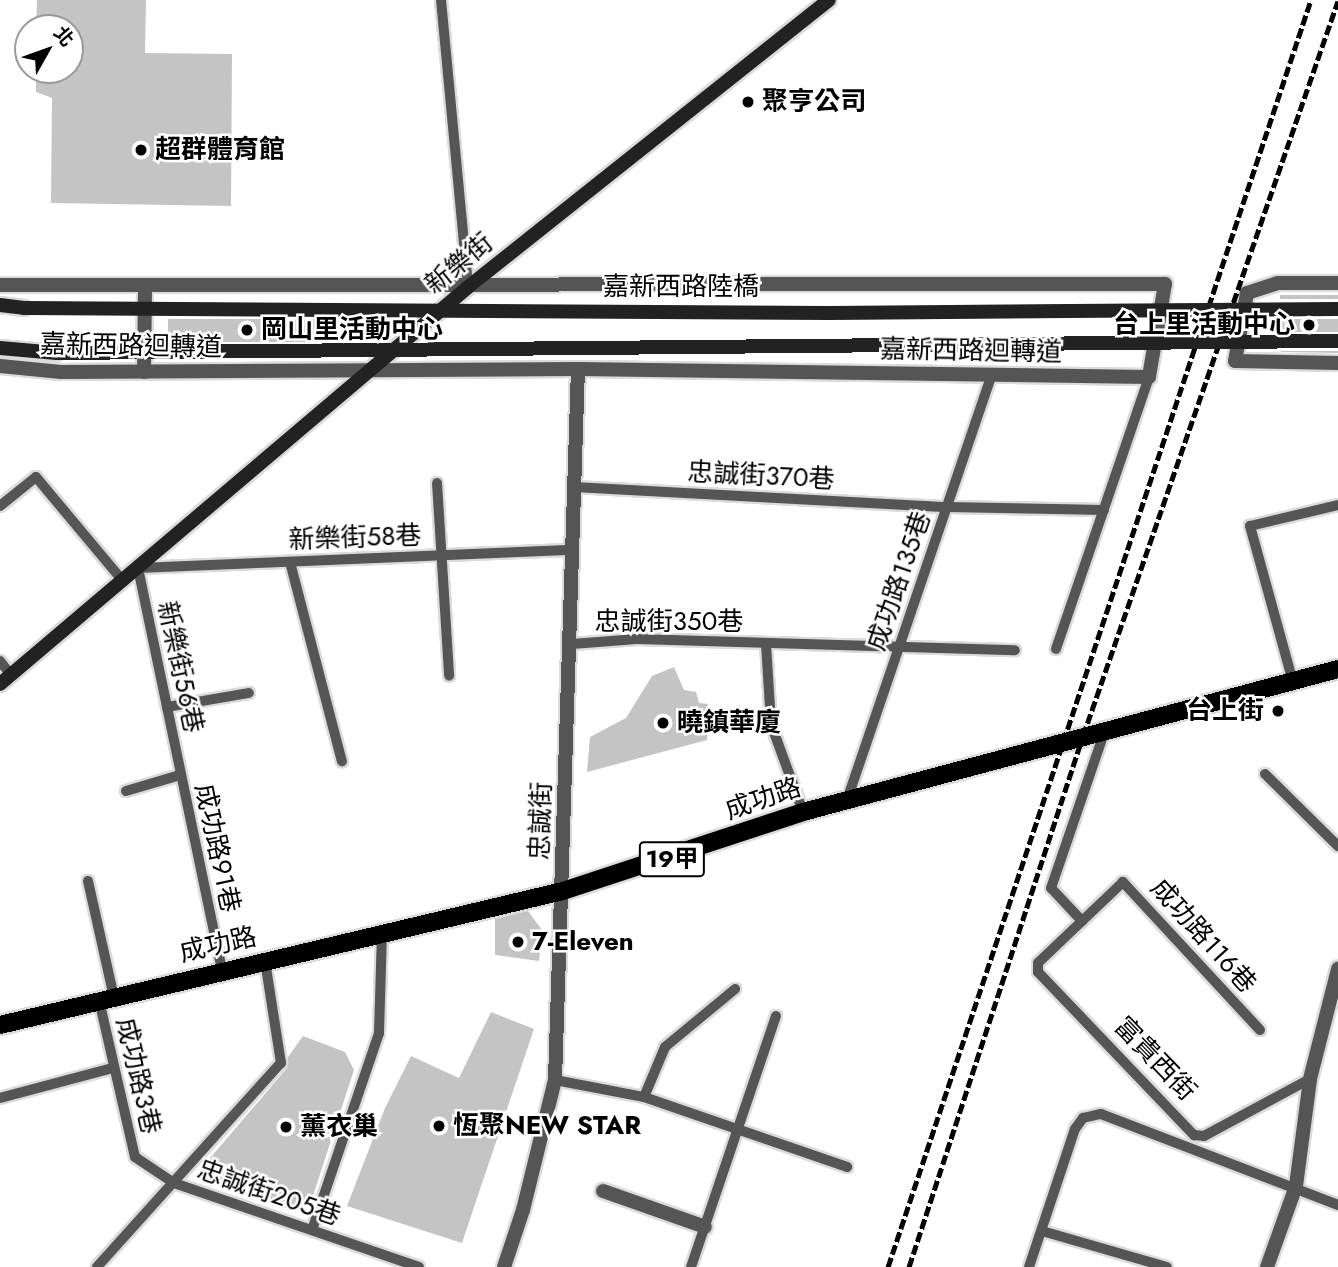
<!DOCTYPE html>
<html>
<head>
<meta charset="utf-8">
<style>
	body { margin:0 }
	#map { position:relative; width:1338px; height:1267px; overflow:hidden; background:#fff; font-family:Jost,"Noto Sans TC",sans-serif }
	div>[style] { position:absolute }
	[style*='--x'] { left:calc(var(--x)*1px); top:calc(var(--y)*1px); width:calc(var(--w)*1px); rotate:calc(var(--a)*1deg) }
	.building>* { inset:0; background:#c4c4c4; transform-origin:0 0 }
	.roads { filter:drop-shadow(2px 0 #dbdbdb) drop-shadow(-2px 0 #dbdbdb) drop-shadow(0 2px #dbdbdb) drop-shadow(0 -2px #dbdbdb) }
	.lane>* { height:10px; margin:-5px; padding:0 5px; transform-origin:5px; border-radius:5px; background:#555 }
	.street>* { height:14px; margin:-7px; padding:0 7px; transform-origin:7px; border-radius:7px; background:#555 }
	.secondary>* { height:14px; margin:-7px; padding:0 7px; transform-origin:7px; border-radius:7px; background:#222 }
	.primary>* { height:18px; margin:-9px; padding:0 9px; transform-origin:9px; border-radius:9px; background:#000 }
	.rail>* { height:5px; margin-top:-2.5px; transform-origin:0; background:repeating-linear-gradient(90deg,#000 0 10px,transparent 0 13.5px) }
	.secondary-bridge>* { height:14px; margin:-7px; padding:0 7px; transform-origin:7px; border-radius:7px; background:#222 }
	.dots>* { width:19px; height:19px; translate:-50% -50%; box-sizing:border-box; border:4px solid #fff; border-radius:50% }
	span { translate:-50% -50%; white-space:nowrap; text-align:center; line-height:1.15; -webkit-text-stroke:5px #fff; paint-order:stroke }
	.shield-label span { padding:2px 5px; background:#fff; border:2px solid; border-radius:5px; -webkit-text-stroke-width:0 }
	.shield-label { font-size:24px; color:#000; font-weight:700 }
	.poi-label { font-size:26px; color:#000; font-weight:700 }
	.left { translate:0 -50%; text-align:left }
	.right { translate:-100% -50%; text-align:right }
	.street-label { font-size:26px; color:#000 }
	.north { position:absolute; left:14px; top:14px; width:70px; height:70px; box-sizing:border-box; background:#fff; border:2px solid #999; border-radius:50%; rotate:50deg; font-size:19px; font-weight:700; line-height:28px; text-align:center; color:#000 }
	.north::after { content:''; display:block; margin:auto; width:24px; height:32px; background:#000; clip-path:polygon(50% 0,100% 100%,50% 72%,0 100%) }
</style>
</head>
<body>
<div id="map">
	<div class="building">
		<i style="clip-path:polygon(37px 0,146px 0,145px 53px,232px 54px,231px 206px,51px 203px,52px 98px,36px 92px,36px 70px,70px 70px,70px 28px,36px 28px)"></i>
		<i style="left:1338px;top:295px;width:4px;height:58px;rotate:90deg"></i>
		<i style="left:168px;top:319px;width:157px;height:23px"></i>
		<i style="left:1280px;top:319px;width:58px;height:13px"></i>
		<i style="clip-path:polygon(1281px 351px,1338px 351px,1338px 353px,1281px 352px)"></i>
		<i style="clip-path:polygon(674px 667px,684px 690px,696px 692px,699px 703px,708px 704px,707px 740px,587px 772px,590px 737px,626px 718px,652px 676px)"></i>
		<i style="clip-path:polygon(528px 911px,542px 930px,539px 961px,495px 955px,495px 919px)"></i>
		<i style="clip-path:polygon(491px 1012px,534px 1029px,462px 1243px,347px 1206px,385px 1108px,411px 1056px,459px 1078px)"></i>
		<i style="clip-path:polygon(303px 1036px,345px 1052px,354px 1070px,311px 1202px,294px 1211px,194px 1177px,287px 1068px,288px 1057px)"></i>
	</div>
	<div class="roads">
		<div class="lane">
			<i style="--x:441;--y:0;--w:288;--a:84.6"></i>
			<i style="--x:437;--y:483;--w:193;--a:86.4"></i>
			<i style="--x:574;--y:487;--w:374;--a:3.1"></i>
			<i style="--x:947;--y:507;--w:157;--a:1.1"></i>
			<i style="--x:0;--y:506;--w:46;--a:-38.9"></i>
			<i style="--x:36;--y:477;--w:136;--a:50.1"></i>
			<i style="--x:290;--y:562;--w:206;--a:75.4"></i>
			<i style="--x:572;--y:644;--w:65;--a:-4.4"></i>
			<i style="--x:637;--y:639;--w:378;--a:1.7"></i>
			<i style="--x:766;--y:644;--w:80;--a:86.4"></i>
			<i style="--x:771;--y:724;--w:94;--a:70"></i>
			<i style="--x:1056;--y:649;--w:287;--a:-71.1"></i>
			<i style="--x:0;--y:661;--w:18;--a:52"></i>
			<i style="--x:1293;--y:682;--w:162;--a:-105.4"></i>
			<i style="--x:1250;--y:526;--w:90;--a:-13.4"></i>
			<i style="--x:167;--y:707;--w:83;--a:-9.7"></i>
			<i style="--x:1265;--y:774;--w:103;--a:44.6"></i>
			<i style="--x:126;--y:791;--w:56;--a:-16.5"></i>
			<i style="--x:847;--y:800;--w:449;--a:-71.2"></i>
			<i style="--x:88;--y:881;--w:119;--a:77.4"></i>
			<i style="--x:1082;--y:921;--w:45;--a:-133.2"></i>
			<i style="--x:1051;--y:888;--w:167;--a:-71.1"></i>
			<i style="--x:222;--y:970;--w:411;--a:-101.8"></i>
			<i style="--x:138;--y:568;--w:436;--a:-2.4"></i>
			<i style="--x:99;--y:1000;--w:161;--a:77.1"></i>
			<i style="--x:135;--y:1157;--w:47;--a:33.7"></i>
			<i style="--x:174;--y:1183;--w:259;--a:18.9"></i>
			<i style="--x:1260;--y:1030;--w:202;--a:-132.8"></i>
			<i style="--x:1123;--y:882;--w:117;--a:136.4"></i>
			<i style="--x:1038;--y:963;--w:9;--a:90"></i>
			<i style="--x:1038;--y:972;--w:226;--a:46.3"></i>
			<i style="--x:1194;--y:1135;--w:10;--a:6"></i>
			<i style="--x:1204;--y:1136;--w:120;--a:-28.3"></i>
			<i style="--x:555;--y:1080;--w:91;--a:10.8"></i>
			<i style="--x:644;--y:1097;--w:215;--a:19"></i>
			<i style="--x:644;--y:1097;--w:54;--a:-67.2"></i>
			<i style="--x:665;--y:1047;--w:91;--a:-39.6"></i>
			<i style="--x:0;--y:1098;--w:117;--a:-14.9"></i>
			<i style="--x:312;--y:1230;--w:208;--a:-71.2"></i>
			<i style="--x:379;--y:1033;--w:100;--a:-88.3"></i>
			<i style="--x:1042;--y:1231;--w:130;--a:16.1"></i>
			<i style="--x:97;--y:1267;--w:275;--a:-48"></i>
			<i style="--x:281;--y:1063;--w:103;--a:-98.9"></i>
			<i style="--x:691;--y:1267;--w:265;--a:-71.3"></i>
			<i style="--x:1029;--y:1267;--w:145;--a:-71.6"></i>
			<i style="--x:1075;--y:1129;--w:14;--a:-54"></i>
			<i style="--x:1083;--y:1118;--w:18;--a:-13"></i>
			<i style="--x:1101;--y:1114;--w:254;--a:21"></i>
		</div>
		<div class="street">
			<i style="--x:1338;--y:283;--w:60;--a:180"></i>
			<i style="--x:1278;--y:283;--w:33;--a:162"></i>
			<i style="--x:1247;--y:293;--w:69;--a:100"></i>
			<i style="--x:1235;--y:361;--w:103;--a:1.1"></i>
			<i style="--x:0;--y:285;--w:1165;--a:-0.05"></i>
			<i style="--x:1165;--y:284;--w:94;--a:99.8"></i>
			<i style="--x:1149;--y:377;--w:571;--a:-179.2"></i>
			<i style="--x:578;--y:369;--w:517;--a:179.67"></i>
			<i style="--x:61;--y:372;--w:61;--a:-174.4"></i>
			<i style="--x:144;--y:372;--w:86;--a:-89.3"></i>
			<i style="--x:603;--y:1191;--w:108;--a:19.4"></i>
			<i style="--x:504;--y:1267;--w:60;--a:-71.6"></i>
			<i style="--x:523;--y:1210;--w:134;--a:-76.2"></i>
			<i style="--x:555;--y:1080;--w:711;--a:-88.15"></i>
			<i style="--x:1267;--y:1267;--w:86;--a:-70.3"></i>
			<i style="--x:1296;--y:1186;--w:108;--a:-82.5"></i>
			<i style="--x:1310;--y:1079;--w:114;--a:-75.7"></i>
		</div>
		<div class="secondary">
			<i style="--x:0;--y:305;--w:24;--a:7"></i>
			<i style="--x:0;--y:348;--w:57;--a:5"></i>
			<i style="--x:0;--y:684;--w:614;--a:-40.31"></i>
			<i style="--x:468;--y:287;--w:461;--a:-38.5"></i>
		</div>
		<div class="primary">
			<i style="--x:0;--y:1025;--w:579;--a:-13.39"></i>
			<i style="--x:563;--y:891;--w:253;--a:-18.2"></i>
			<i style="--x:803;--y:812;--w:554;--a:-14.96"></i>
		</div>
	</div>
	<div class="rail">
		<i style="--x:888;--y:1267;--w:1336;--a:-71.54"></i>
		<i style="--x:909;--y:1267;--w:559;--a:-71.86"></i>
		<i style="--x:1083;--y:736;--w:778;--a:-70.87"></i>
	</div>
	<div class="secondary-bridge">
		<i style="--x:24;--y:308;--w:805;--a:0.36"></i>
		<i style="--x:829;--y:313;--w:509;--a:-0.45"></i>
		<i style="--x:57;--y:353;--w:1281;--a:-0.54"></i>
	</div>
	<div class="dots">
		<i style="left:748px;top:102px;background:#000"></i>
		<i style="left:141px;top:150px;background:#000"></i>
		<i style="left:1309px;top:325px;background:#000"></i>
		<i style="left:247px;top:330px;background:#000"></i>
		<i style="left:1278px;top:711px;background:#000"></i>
		<i style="left:663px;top:723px;background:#000"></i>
		<i style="left:518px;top:942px;background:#000"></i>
		<i style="left:439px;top:1126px;background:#000"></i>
		<i style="left:286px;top:1127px;background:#000"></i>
	</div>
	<div class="shield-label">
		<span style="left:672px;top:859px">19甲</span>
	</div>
	<div class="poi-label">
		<span class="left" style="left:762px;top:102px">聚亨公司</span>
		<span class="left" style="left:155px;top:150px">超群體育館</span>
		<span class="right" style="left:1295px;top:325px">台上里活動中心</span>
		<span class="left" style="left:261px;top:330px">岡山里活動中心</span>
		<span class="right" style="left:1264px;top:711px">台上街</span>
		<span class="left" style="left:677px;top:723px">曉鎮華廈</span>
		<span class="left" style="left:532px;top:942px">7-Eleven</span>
		<span class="left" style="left:453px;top:1126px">恆聚NEW STAR</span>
		<span class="left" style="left:300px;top:1127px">薰衣巢</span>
	</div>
	<div class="street-label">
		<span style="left:459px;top:264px;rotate:-39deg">新樂街</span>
		<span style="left:681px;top:287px">嘉新西路陸橋</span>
		<span style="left:131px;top:346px;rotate:1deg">嘉新西路迴轉道</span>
		<span style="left:971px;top:351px;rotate:1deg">嘉新西路迴轉道</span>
		<span style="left:761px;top:476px;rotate:3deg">忠誠街370巷</span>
		<span style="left:355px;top:538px;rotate:-2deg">新樂街58巷</span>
		<span style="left:899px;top:581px;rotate:-71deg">成功路135巷</span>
		<span style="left:669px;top:622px">忠誠街350巷</span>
		<span style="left:180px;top:667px;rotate:78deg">新樂街56巷</span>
		<span style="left:763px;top:799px;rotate:-19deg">成功路</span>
		<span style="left:541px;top:821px;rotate:-88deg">忠誠街</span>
		<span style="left:217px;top:848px;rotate:78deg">成功路91巷</span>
		<span style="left:1203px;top:936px;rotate:48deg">成功路116巷</span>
		<span style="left:218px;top:945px;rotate:-13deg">成功路</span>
		<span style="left:1155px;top:1059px;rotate:46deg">富貴西街</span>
		<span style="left:138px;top:1076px;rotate:77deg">成功路3巷</span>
		<span style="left:269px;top:1193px;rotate:19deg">忠誠街205巷</span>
	</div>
	<div class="north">北</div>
</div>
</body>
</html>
